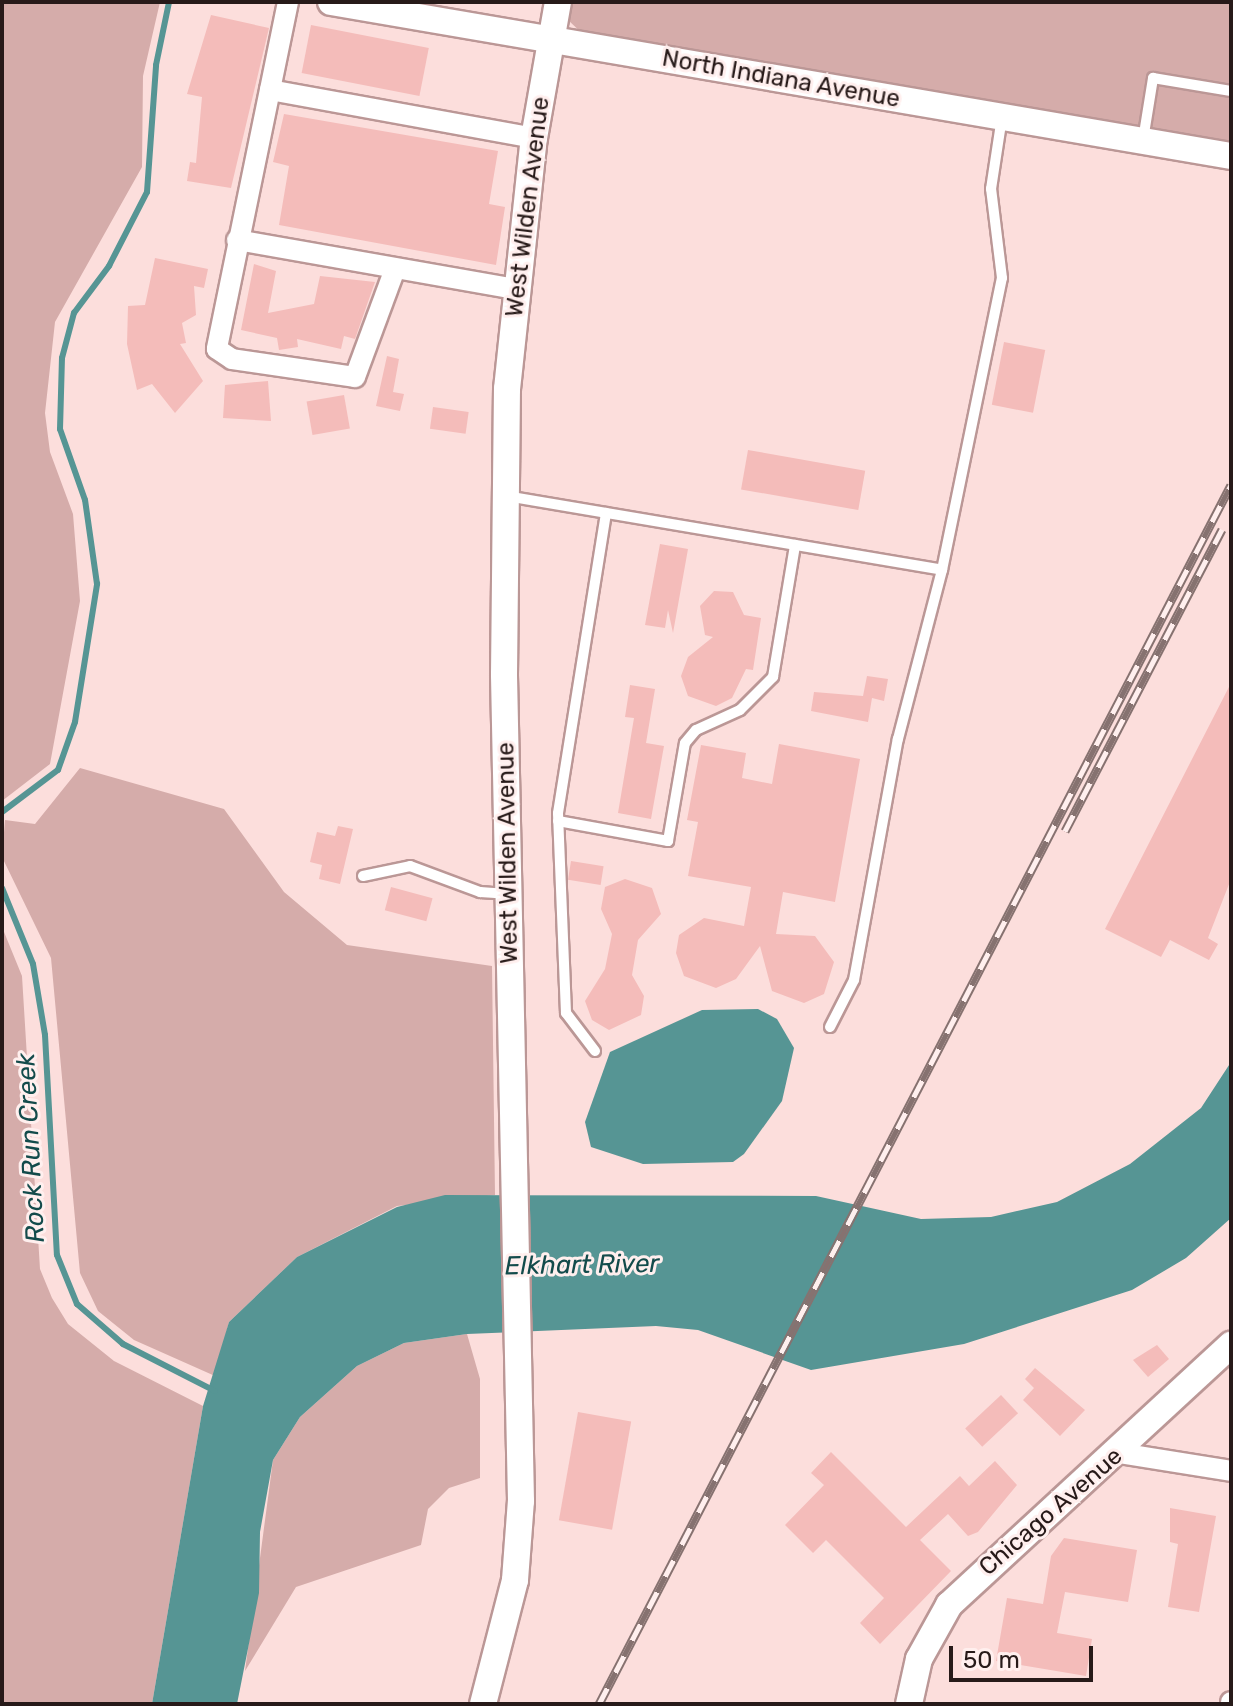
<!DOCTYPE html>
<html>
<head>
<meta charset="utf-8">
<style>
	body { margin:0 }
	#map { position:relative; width:1233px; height:1706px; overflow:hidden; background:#fcdedc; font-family:Rubik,sans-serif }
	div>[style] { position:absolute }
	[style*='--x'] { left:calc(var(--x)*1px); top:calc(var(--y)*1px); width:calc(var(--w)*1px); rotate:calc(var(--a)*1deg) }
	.green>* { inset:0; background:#d5acaa }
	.water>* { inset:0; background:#569594 }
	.stream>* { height:6px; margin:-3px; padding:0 3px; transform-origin:3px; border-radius:3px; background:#569594 }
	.building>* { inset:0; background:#f4bcba; transform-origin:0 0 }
	.roads { filter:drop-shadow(2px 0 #bb9796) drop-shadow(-2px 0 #bb9796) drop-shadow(0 2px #bb9796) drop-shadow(0 -2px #bb9796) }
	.service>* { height:10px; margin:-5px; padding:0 5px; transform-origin:5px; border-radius:5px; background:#fff }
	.minor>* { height:20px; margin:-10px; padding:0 10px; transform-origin:10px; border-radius:10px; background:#fff }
	.tertiary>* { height:26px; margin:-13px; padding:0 13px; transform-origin:13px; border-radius:13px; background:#fff }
	.rail>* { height:9px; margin-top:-4.5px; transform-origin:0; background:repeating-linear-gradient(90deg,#ffefee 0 18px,#867270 0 36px); box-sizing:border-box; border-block:2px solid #867270 }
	span { translate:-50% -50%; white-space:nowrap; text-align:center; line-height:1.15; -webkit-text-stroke:6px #ffefee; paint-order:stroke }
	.street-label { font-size:24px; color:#271a19 }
	.water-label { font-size:26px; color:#134b4b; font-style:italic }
	.frame { position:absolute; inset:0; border:4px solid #271a19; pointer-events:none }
	.scale { position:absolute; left:949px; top:1646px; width:144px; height:36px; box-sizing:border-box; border:4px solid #271a19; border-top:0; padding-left:10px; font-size:24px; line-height:28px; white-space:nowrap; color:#271a19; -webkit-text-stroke:6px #ffefee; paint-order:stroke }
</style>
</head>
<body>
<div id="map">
	<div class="green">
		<i style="clip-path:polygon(2px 2px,160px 2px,143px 76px,142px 167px,55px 322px,45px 413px,50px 452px,73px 514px,80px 601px,50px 764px,2px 801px)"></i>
		<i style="clip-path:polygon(570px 2px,1231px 2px,1231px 141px,586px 37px,568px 20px)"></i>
		<i style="clip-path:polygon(80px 768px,224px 809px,284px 892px,347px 945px,492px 966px,495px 1195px,397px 1206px,297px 1257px,229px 1322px,215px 1376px,134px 1340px,98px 1311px,80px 1273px,51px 958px,2px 857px,5px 820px,35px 824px)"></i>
		<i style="clip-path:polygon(2px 927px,22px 976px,40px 1269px,52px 1298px,68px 1324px,114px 1361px,203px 1406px,152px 1704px,2px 1704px)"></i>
		<i style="clip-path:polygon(467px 1334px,480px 1379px,480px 1478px,449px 1488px,428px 1509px,421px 1545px,296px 1587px,245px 1671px,273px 1460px,300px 1417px,357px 1366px,404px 1343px)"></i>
	</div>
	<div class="water">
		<i style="clip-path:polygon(758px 1009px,777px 1019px,794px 1048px,782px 1101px,744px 1154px,733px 1162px,643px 1164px,591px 1147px,585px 1122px,610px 1052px,702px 1010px)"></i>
		<i style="clip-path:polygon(1231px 1062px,1231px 1218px,1186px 1258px,1132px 1290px,964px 1344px,811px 1370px,698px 1330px,656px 1326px,467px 1334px,404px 1343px,357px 1366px,300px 1417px,273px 1460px,260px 1532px,259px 1593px,237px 1704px,152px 1704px,203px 1406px,229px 1322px,297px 1257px,397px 1207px,445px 1195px,816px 1196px,921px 1219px,991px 1217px,1057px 1202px,1130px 1164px,1201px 1108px)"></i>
	</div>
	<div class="stream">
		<i style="--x:2;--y:812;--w:70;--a:-36.9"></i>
		<i style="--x:58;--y:770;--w:51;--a:-70.5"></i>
		<i style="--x:75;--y:722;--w:140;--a:-80.9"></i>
		<i style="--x:97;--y:584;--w:85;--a:-98.1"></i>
		<i style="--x:85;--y:500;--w:75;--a:-109.4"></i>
		<i style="--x:60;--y:429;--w:71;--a:-88.4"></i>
		<i style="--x:62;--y:358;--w:47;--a:-75.1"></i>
		<i style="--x:74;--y:313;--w:59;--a:-53.3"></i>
		<i style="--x:109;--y:266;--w:83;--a:-62.8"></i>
		<i style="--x:147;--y:192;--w:127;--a:-85.9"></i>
		<i style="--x:156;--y:65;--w:64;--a:-78.3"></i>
		<i style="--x:2;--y:888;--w:82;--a:67.8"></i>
		<i style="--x:33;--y:964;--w:72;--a:80.4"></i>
		<i style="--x:45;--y:1035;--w:220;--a:86.9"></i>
		<i style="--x:57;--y:1255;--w:53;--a:67.8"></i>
		<i style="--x:77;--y:1304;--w:61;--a:41"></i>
		<i style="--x:123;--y:1344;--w:103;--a:27.1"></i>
	</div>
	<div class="building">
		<i style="clip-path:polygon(211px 15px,269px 28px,231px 188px,187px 181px,190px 162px,196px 163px,202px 97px,187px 94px)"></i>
		<i style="left:311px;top:25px;width:120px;height:49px;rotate:11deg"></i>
		<i style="clip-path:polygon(284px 114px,498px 151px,489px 204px,505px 207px,496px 265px,279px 225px,289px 166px,273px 162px)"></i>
		<i style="clip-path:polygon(155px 258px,208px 269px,204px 288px,194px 286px,196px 315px,182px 323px,186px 343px,180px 344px,203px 381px,175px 413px,152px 384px,137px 390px,127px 344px,128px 306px,145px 305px)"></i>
		<i style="clip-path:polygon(254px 264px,276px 271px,268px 313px,314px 304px,320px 276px,375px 282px,355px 339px,344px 336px,341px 349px,297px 339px,298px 347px,279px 350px,277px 338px,241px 330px)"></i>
		<i style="left:1004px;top:342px;width:42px;height:64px;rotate:11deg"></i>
		<i style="clip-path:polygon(387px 356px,399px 359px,393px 392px,404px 394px,400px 411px,376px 406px)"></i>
		<i style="clip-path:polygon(268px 381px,271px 421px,223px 418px,225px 385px)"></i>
		<i style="left:344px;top:395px;width:34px;height:38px;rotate:80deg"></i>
		<i style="left:433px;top:407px;width:36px;height:22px;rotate:8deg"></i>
		<i style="left:748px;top:450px;width:119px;height:40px;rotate:10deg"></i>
		<i style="clip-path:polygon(660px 544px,688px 549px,673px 633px,668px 610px,665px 628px,645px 625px)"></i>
		<i style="clip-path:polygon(714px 591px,733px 592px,744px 615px,761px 618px,753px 670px,746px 669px,732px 698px,716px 706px,688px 696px,681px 676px,688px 657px,713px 637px,705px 635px,700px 606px)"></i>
		<i style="clip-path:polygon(867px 676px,888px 679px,884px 701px,872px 698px,868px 722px,811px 711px,814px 692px,863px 696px)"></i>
		<i style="clip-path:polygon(1231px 683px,1231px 879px,1208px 938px,1218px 944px,1209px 960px,1170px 940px,1161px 957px,1105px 929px)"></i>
		<i style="clip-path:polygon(630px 685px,655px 689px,646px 743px,664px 746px,651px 819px,618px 813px,634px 718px,625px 717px)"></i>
		<i style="clip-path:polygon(779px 744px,860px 759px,835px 902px,783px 892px,776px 934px,815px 936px,834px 962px,824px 994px,804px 1003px,772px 991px,760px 946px,736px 979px,716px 988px,684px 976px,676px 953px,679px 935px,704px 918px,744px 926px,751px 887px,688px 876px,698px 822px,687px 820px,701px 745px,746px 753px,742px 778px,772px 784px)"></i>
		<i style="clip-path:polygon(338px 826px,353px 829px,340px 884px,319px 879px,322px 865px,310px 862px,317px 832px,335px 836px)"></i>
		<i style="left:571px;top:861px;width:33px;height:19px;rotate:9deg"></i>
		<i style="clip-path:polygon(625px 879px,652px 888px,661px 914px,638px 940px,632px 975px,644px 996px,641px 1015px,609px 1030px,592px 1020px,585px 1001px,605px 969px,612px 934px,601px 909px,605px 887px)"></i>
		<i style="left:391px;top:887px;width:43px;height:24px;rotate:15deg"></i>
		<i style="clip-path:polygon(1157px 1345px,1169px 1359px,1148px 1377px,1133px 1360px)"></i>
		<i style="clip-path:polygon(1035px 1368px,1085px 1410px,1060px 1436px,1023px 1400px,1034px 1388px,1025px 1379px)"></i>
		<i style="left:1001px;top:1395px;width:25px;height:49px;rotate:47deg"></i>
		<i style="left:578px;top:1412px;width:54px;height:110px;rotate:10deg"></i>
		<i style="clip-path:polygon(831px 1452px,906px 1527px,960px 1476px,969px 1486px,995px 1461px,1017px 1485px,978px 1532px,968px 1536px,948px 1514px,920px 1540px,951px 1571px,880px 1644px,860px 1623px,884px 1598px,826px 1540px,813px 1553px,785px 1525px,824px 1485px,811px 1473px)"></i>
		<i style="clip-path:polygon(1170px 1508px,1216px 1516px,1199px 1612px,1168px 1607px,1178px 1544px,1170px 1542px)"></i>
		<i style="clip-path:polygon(1064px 1538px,1137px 1550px,1128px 1602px,1065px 1592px,1057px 1633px,1092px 1639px,1086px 1676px,996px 1661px,1007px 1598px,1043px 1604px,1051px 1556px)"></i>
	</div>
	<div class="roads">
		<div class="service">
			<i style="--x:1143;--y:140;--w:63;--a:-80.8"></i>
			<i style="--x:1153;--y:78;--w:79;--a:9.5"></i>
			<i style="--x:506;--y:496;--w:442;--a:9.6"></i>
			<i style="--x:558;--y:821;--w:112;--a:10.3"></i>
			<i style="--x:668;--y:841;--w:99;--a:-80.2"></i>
			<i style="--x:685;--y:743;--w:17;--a:-50"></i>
			<i style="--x:696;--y:730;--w:48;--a:-24.4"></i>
			<i style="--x:740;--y:710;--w:47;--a:-45"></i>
			<i style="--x:773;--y:677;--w:134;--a:-80.5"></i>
			<i style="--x:363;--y:876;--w:48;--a:-12"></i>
			<i style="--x:410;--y:866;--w:75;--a:20.4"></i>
			<i style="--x:480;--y:892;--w:27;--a:4"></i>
			<i style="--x:830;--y:1027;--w:53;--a:-62.9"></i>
			<i style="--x:854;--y:980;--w:245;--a:-79.7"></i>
			<i style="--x:898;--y:739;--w:175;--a:-75.4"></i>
			<i style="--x:942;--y:570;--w:298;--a:-78.4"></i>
			<i style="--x:1002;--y:278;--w:90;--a:-97"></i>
			<i style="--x:991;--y:189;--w:73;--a:-81.3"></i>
			<i style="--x:595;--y:1051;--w:48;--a:-127.3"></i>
			<i style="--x:566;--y:1013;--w:200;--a:-92.3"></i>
			<i style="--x:558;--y:813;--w:304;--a:-80.9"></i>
		</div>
		<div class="minor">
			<i style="--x:288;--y:2;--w:354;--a:101.6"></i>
			<i style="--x:217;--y:349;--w:18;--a:34"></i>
			<i style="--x:232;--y:359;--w:124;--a:8.3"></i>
			<i style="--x:355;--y:377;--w:115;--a:-69.7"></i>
			<i style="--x:270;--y:90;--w:268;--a:10.3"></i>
			<i style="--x:237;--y:240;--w:282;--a:10"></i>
			<i style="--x:1119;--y:1453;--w:113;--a:9.1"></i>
			<i style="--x:1231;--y:1704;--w:2;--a:-90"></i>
		</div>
		<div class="tertiary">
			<i style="--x:331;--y:2;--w:913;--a:9.71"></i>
			<i style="--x:483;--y:1704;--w:128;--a:-75.5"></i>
			<i style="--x:515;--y:1580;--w:79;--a:-85.7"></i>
			<i style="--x:521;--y:1501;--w:827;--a:-91.18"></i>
			<i style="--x:504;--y:674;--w:285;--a:-89.4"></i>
			<i style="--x:507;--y:389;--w:252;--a:-83.9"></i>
			<i style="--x:534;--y:138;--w:138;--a:-80"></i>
			<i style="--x:909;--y:1704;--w:46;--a:-77.5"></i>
			<i style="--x:919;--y:1659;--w:62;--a:-60.9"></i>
			<i style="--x:949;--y:1605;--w:384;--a:-42.7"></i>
		</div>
	</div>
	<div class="rail">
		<i style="--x:1065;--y:831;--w:340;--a:-62.5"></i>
		<i style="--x:599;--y:1704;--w:1373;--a:-62.6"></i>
	</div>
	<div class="street-label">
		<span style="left:781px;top:79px;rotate:10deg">North Indiana Avenue</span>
		<span style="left:528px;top:207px;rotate:-83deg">West Wilden Avenue</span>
		<span style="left:508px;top:853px;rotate:-91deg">West Wilden Avenue</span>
		<span style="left:1051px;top:1512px;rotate:-41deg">Chicago Avenue</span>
	</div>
	<div class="water-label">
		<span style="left:31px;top:1148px;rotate:-93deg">Rock Run Creek</span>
		<span style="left:582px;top:1265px;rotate:-1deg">Elkhart River</span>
	</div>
	<div class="frame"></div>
	<div class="scale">50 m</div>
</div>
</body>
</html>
